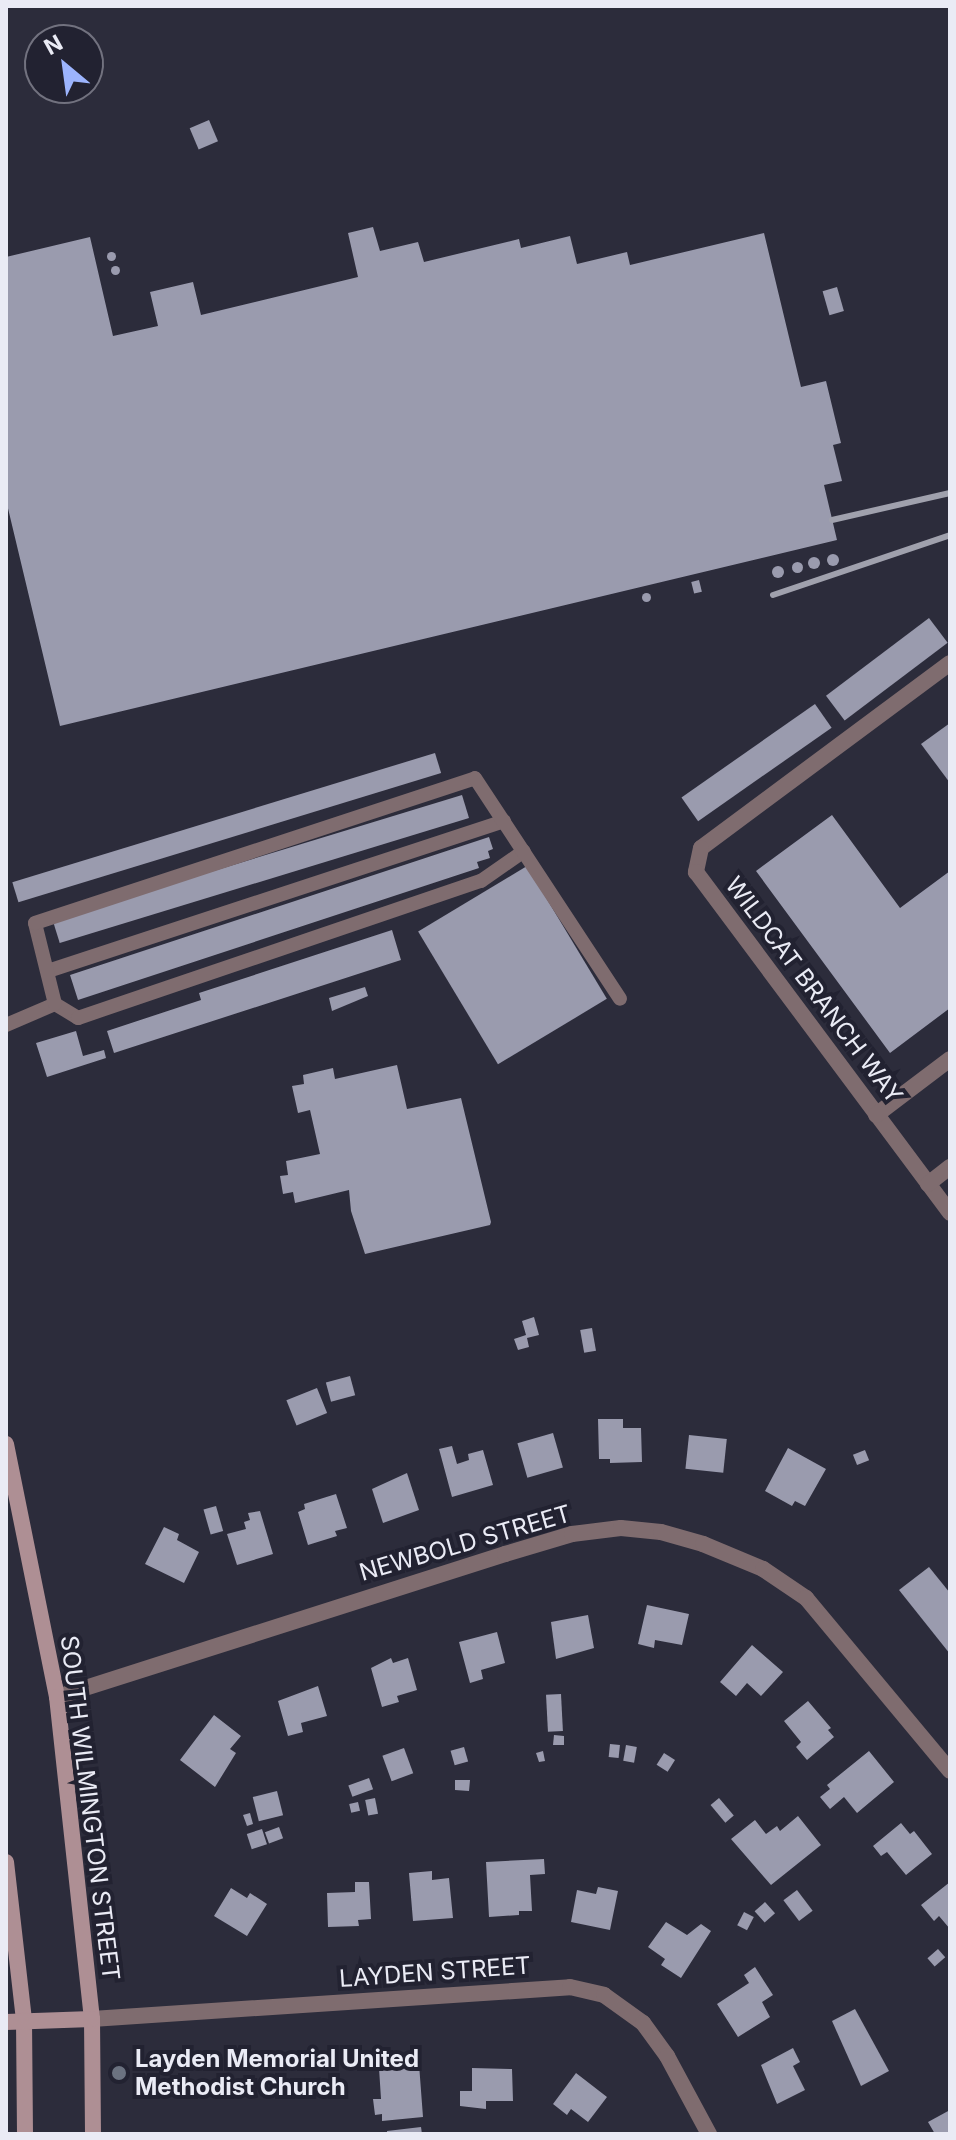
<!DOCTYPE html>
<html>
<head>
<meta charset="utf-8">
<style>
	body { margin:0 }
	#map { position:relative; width:956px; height:2140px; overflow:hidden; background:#2c2c3b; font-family:Inter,sans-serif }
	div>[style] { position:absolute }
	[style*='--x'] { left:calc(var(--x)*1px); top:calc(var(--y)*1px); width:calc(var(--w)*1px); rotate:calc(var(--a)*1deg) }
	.building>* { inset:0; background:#9a9bae; transform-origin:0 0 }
	.round { border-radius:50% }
	.lane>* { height:14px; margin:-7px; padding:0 7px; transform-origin:7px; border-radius:7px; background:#7f6c6f }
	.street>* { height:16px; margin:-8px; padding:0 8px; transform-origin:8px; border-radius:8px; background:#7f6c6f }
	.secondary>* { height:16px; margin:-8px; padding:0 8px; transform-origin:8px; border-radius:8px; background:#ae8f94 }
	.rail>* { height:6px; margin:-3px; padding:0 3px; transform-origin:3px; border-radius:3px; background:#a0a1ad }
	.dots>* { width:22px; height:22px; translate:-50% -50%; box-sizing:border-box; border:4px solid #222231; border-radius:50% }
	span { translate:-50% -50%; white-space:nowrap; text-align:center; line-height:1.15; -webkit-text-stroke:8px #222231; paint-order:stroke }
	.street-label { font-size:24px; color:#eaebf5 }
	.poi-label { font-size:24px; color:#eaebf5; font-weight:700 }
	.left { translate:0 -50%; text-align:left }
	.frame { position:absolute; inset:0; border:8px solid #eaebf5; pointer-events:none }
	.north { position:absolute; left:24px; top:24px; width:80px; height:80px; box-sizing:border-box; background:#222231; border:2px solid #72727f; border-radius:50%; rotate:331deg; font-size:22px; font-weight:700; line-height:32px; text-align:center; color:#eaebf5 }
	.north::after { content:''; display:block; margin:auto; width:28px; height:36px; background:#9cb4fd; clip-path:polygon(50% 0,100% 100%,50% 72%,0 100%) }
</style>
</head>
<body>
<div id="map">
	<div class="building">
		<i style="left:209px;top:120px;width:23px;height:21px;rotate:67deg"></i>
		<i style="clip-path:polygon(373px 227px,380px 251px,418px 242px,424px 262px,519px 239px,521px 248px,570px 236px,577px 264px,627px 252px,630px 265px,764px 233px,801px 387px,826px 381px,841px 443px,833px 445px,842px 481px,824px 485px,837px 540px,60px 726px,6px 500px,6px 257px,90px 237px,113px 336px,158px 326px,150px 292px,193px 282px,201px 315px,358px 277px,348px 233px)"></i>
		<i class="round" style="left:106.5px;top:251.5px;width:9px;height:9px"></i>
		<i class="round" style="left:110.5px;top:265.5px;width:9px;height:9px"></i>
		<i style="left:837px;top:287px;width:25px;height:15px;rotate:74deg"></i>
		<i class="round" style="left:827px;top:554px;width:12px;height:12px"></i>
		<i class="round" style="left:808px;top:557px;width:12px;height:12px"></i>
		<i class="round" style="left:791.5px;top:561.5px;width:11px;height:11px"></i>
		<i class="round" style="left:772px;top:566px;width:12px;height:12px"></i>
		<i style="left:699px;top:580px;width:12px;height:8px;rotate:76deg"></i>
		<i class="round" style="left:641.5px;top:592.5px;width:9px;height:9px"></i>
		<i style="left:929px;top:618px;width:31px;height:129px;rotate:53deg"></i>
		<i style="left:815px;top:704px;width:29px;height:163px;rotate:55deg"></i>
		<i style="clip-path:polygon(950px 723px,950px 783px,921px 744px)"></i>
		<i style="left:435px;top:753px;width:21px;height:442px;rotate:73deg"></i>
		<i style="left:462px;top:795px;width:24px;height:428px;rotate:73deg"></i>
		<i style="clip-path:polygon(832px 815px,900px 908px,950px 871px,950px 1008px,890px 1053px,756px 871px)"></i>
		<i style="clip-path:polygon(489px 837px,493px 849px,488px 851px,490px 858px,477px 862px,479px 868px,78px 1000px,70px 975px)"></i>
		<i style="left:527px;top:866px;width:155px;height:127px;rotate:59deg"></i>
		<i style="clip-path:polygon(392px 930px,401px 960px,114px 1053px,107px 1031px,201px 1000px,199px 993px)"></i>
		<i style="clip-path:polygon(365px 987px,368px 996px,332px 1011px,329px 998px)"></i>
		<i style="clip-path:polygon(76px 1031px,83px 1056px,104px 1050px,106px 1058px,47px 1077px,36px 1043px)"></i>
		<i style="clip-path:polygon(397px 1065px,407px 1109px,461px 1098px,491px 1222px,490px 1225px,365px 1254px,351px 1211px,349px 1190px,295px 1203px,293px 1192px,283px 1194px,280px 1176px,288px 1175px,286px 1161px,320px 1154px,310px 1110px,298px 1113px,292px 1086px,304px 1084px,303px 1075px,333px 1068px,335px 1079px)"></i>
		<i style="clip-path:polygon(534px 1317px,539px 1335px,527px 1338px,529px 1347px,518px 1350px,514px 1339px,526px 1335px,522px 1321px)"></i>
		<i style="left:592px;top:1328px;width:23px;height:12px;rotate:80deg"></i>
		<i style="left:350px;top:1376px;width:20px;height:25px;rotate:75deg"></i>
		<i style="left:317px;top:1388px;width:27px;height:33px;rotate:68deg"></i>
		<i style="clip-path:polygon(598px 1419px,623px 1419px,623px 1428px,641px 1428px,642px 1462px,610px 1463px,610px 1459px,599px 1459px)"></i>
		<i style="left:553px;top:1433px;width:36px;height:37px;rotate:74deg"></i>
		<i style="left:689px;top:1435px;width:38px;height:34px;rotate:6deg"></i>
		<i style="clip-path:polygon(452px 1446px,457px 1464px,469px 1460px,468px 1454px,483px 1450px,493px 1485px,452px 1497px,439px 1449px)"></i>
		<i style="clip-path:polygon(788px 1448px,826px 1469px,805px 1506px,795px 1501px,792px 1506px,765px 1491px)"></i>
		<i style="left:865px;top:1450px;width:11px;height:13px;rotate:68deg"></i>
		<i style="clip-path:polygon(407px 1473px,419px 1510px,383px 1523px,372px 1489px)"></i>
		<i style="clip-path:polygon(336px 1494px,347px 1528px,335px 1531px,337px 1536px,308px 1545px,298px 1512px,305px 1509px,304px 1504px)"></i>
		<i style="left:216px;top:1506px;width:26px;height:13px;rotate:74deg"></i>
		<i style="clip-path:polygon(260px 1511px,273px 1554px,237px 1565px,227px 1534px,246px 1529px,244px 1522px,250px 1520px,248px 1513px)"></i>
		<i style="clip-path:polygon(164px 1527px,179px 1534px,177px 1540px,199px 1552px,184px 1583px,145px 1564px)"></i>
		<i style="clip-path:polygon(929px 1567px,950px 1593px,950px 1654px,899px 1590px)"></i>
		<i style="clip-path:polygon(647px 1605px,689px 1614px,682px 1645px,655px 1640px,654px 1648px,638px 1644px)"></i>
		<i style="clip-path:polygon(588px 1615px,594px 1648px,556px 1659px,551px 1622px)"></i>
		<i style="clip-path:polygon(497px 1632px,505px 1663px,481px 1670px,483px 1679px,470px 1683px,459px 1642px)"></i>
		<i style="clip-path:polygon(752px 1645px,783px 1672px,761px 1696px,747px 1683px,736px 1696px,720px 1682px)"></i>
		<i style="clip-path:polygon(391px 1658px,393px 1663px,408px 1658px,417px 1690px,397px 1696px,399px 1702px,382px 1707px,371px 1668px)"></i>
		<i style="clip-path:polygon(318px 1686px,327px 1716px,301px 1723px,303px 1732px,288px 1736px,278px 1701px)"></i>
		<i style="left:561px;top:1694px;width:37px;height:15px;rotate:87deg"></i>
		<i style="clip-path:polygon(808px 1701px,831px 1728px,828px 1730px,834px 1737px,807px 1760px,796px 1747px,801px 1742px,784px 1721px)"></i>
		<i style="clip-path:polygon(214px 1715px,241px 1736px,230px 1749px,236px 1753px,215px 1787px,180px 1760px)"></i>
		<i style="clip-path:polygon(554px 1735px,564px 1736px,564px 1745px,553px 1745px)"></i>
		<i style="left:610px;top:1744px;width:10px;height:13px;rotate:6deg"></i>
		<i style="left:626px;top:1745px;width:11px;height:16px;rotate:10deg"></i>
		<i style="left:464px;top:1747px;width:15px;height:14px;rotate:74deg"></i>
		<i style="left:404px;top:1748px;width:27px;height:23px;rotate:70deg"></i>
		<i style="clip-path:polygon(543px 1751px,545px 1761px,539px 1762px,536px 1753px)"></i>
		<i style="clip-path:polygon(869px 1751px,894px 1782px,857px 1813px,844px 1797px,830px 1809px,820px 1797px,830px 1789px,827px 1785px)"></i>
		<i style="left:664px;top:1753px;width:13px;height:14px;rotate:32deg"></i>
		<i style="left:369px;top:1778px;width:12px;height:22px;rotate:70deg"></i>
		<i style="clip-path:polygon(455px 1780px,470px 1780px,469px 1791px,455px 1790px)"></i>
		<i style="left:277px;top:1791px;width:25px;height:25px;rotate:76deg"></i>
		<i style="left:375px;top:1798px;width:16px;height:10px;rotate:79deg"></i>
		<i style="left:719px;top:1798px;width:23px;height:11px;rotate:50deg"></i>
		<i style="left:358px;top:1802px;width:9px;height:9px;rotate:77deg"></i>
		<i style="clip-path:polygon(250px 1813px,253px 1824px,247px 1826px,243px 1815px)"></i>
		<i style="clip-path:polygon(798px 1816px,821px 1845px,771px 1885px,731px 1839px,755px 1820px,766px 1834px,777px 1826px,780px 1831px)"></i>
		<i style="clip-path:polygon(901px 1823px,910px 1834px,914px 1831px,932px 1854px,906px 1875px,887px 1852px,881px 1856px,873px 1846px)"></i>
		<i style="left:279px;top:1827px;width:12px;height:15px;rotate:70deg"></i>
		<i style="left:262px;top:1829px;width:16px;height:16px;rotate:72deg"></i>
		<i style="clip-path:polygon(544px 1859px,545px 1874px,530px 1875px,532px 1911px,519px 1911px,519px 1915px,489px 1917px,486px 1862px)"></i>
		<i style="clip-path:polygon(432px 1871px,432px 1880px,449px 1878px,453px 1918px,413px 1921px,409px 1873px)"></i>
		<i style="clip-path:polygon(355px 1882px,369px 1882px,371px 1919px,358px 1920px,359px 1926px,328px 1927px,327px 1893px,355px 1892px)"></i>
		<i style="clip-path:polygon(950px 1882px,950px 1929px,939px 1916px,934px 1921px,921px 1905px)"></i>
		<i style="clip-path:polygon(598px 1887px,618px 1891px,610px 1930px,571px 1922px,577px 1890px,596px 1894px)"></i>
		<i style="clip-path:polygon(231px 1888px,247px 1898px,250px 1893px,267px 1904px,247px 1936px,214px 1916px)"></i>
		<i style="left:797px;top:1890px;width:26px;height:17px;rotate:53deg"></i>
		<i style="left:765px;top:1902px;width:15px;height:14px;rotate:48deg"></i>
		<i style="left:744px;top:1912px;width:11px;height:15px;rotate:27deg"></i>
		<i style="clip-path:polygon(666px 1922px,687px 1935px,701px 1924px,711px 1931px,681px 1978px,661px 1965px,665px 1959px,648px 1947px)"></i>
		<i style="left:938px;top:1949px;width:11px;height:14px;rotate:49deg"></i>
		<i style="clip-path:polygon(755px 1967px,773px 1995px,762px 2002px,770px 2017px,738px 2037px,717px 2004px,749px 1983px,744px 1975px)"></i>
		<i style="clip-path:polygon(855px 2009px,889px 2071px,861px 2086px,832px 2021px)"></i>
		<i style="clip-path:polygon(793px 2048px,800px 2062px,793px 2066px,805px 2090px,777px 2104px,761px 2065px)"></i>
		<i style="clip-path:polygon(419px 2064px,423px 2117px,382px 2121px,382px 2114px,375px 2115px,373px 2099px,381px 2099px,379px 2068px)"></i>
		<i style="clip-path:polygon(472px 2068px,512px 2069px,513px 2101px,486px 2101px,486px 2109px,460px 2106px,460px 2091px,472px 2091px)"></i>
		<i style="clip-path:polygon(576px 2073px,607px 2097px,588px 2122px,571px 2109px,567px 2115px,553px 2104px)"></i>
		<i style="clip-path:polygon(950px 2110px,950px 2134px,935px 2134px,928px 2122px)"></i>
		<i style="clip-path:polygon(421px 2127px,422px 2134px,387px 2134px,387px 2131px)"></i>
	</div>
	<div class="lane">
		<i style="--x:48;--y:971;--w:480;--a:-18.2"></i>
		<i style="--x:55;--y:1004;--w:27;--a:31"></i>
		<i style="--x:78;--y:1018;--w:426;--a:-18.8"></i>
		<i style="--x:481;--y:881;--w:52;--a:-34.9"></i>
		<i style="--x:6;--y:1025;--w:53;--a:-23.2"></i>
		<i style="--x:55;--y:1004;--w:83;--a:-103.9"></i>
		<i style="--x:35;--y:923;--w:463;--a:-18.2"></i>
		<i style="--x:475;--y:778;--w:264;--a:56.7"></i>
	</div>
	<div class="street">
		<i style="--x:950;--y:663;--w:310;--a:143.4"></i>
		<i style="--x:701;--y:848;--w:25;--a:102"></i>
		<i style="--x:696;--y:872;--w:425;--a:53.3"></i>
		<i style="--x:876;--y:1115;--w:93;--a:-37.1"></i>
		<i style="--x:928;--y:1184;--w:28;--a:-38"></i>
		<i style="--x:57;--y:1697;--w:470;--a:-17.7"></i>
		<i style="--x:505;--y:1554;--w:70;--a:-16.6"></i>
		<i style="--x:572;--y:1534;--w:49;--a:-7"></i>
		<i style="--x:621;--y:1528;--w:40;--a:5.7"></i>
		<i style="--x:661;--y:1532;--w:44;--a:15.9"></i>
		<i style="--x:703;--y:1544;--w:65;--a:22.6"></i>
		<i style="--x:763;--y:1569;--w:52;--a:34"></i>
		<i style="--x:806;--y:1598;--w:225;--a:50.2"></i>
		<i style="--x:92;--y:2019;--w:479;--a:-3.8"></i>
		<i style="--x:570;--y:1987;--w:35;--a:13"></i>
		<i style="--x:604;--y:1995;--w:48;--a:35.7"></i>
		<i style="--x:643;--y:2023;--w:41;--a:54"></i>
		<i style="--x:667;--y:2056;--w:89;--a:61.7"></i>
	</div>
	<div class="secondary">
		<i style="--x:6;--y:1444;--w:258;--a:78.6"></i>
		<i style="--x:57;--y:1697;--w:324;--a:83.8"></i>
		<i style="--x:92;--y:2019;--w:115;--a:89.5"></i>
		<i style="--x:6;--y:1862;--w:159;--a:83.5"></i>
		<i style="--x:24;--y:2020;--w:114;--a:89.5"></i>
		<i style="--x:6;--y:2022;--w:86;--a:-2"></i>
	</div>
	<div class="rail">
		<i style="--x:832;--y:520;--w:121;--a:-12.9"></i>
		<i style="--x:773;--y:595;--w:187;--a:-18.7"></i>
	</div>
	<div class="dots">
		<i style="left:119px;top:2073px;background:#6b7280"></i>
	</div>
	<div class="street-label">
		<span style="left:814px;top:990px;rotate:53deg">WILDCAT BRANCH WAY</span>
		<span style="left:465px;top:1543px;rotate:-16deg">NEWBOLD STREET</span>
		<span style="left:90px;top:1808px;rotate:83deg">SOUTH WILMINGTON STREET</span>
		<span style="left:435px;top:1972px;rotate:-4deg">LAYDEN STREET</span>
	</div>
	<div class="poi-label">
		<span class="left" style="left:135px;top:2073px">Layden Memorial United<br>Methodist Church</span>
	</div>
	<div class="frame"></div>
	<div class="north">N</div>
</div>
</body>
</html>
